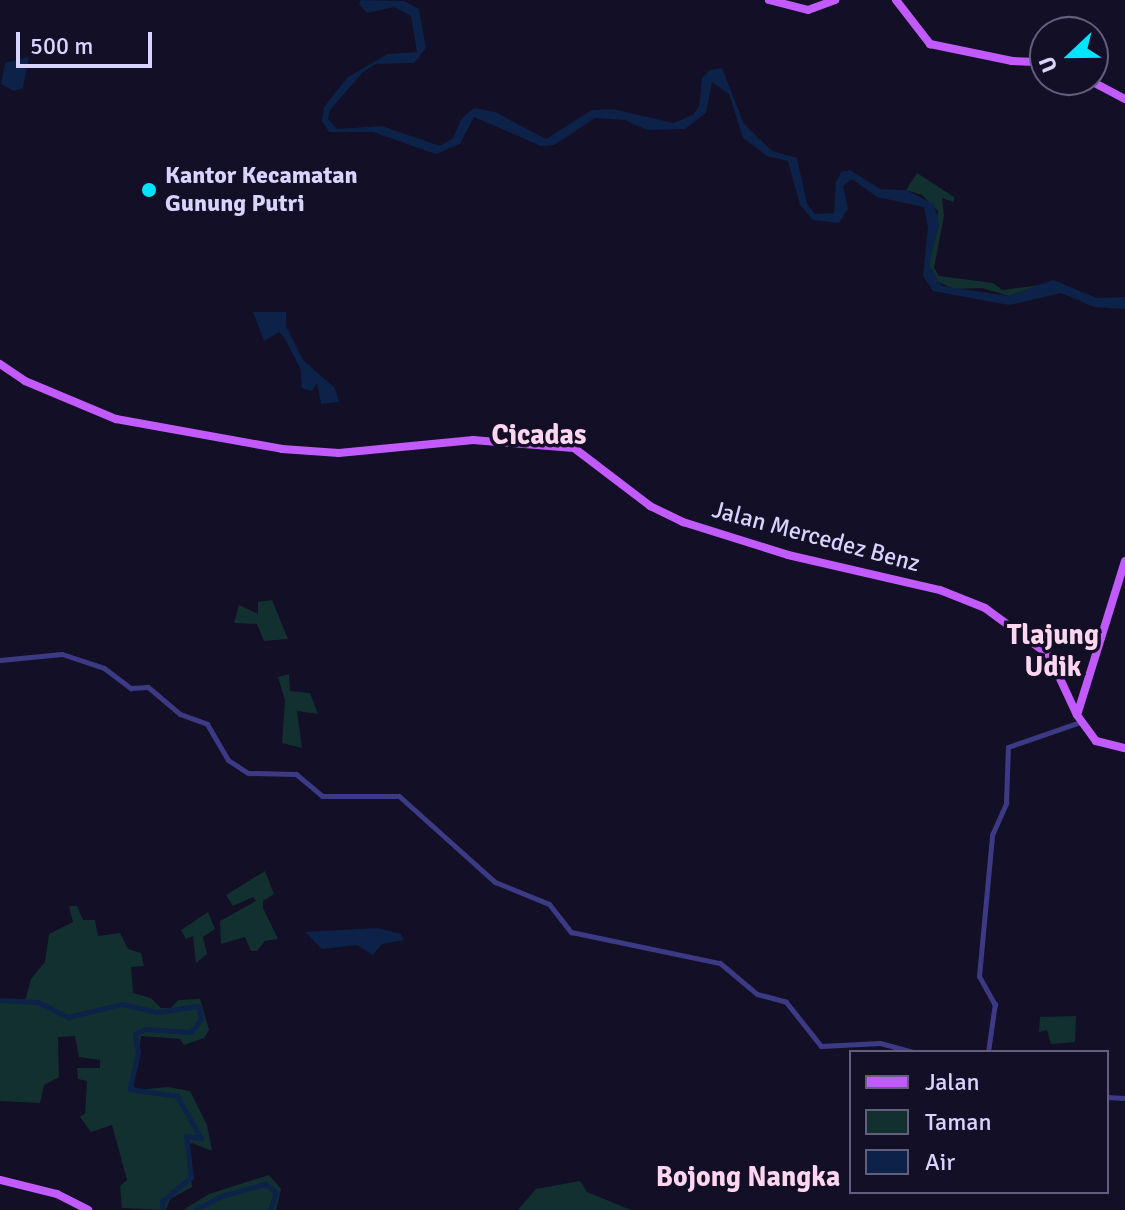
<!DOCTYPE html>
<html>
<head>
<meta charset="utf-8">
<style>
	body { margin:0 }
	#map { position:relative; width:1125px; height:1210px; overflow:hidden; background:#130f26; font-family:Signika,sans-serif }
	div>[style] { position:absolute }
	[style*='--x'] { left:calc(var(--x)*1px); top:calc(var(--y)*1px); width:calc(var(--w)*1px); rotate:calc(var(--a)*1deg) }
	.green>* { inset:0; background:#12302f }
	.water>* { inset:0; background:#0c2248 }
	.river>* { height:5px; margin:-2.5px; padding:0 2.5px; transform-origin:2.5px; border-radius:2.5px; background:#0c2248 }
	.minor>* { height:5px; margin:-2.5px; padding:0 2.5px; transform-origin:2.5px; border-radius:2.5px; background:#3d3a85 }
	.major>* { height:8px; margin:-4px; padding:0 4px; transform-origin:4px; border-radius:4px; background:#c25bff }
	.dots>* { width:22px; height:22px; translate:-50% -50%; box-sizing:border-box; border:4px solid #130f26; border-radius:50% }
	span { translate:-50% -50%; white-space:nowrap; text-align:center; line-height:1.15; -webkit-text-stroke:7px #130f26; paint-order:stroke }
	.poi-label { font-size:24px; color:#d9d4ff; font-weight:700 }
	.left { translate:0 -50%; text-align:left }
	.street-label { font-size:24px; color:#d9d4ff }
	.quarter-label { font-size:28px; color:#ffd6f0; font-weight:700 }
	.legend { position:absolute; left:849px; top:1050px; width:260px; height:144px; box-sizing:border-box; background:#130f26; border:2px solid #625e7d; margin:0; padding:10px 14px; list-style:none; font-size:24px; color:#d9d4ff }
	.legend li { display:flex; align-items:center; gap:16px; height:40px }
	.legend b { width:40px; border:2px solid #625e7d }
	.north { position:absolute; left:1029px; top:16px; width:80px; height:80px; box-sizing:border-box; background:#130f26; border:2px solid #625e7d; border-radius:50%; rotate:248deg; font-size:22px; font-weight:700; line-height:32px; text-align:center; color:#d9d4ff }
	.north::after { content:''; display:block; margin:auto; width:28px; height:36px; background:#00e5ff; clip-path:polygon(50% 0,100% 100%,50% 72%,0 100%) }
	.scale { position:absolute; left:16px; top:32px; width:136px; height:36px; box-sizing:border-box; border:4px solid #d9d4ff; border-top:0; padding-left:10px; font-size:24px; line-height:28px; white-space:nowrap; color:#d9d4ff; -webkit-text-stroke:6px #130f26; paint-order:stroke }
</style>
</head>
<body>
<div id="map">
	<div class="green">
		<i style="clip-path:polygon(917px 173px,954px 197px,954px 202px,942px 198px,944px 216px,934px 268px,939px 276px,993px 283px,1002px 290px,1040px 285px,1009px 296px,982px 288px,954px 289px,934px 280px,929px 265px,938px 211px,922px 195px,906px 190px)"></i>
		<i style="clip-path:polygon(272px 600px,288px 639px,264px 641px,257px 624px,234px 623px,239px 605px,258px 614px,258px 602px)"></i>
		<i style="clip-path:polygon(289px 674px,290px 691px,310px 693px,318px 714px,297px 711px,302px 748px,282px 743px,285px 700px,278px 677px)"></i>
		<i style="clip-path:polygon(265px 871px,274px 894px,263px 901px,263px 908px,278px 939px,265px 941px,257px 951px,251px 951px,245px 937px,221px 944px,220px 921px,256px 901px,253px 897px,233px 906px,226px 895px)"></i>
		<i style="clip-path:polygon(69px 906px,77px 906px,83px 920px,95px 920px,98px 936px,120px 933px,128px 949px,141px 953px,144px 966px,131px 967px,133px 993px,151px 998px,161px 1008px,171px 1008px,178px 1000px,200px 999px,209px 1030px,204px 1038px,184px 1045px,180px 1039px,141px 1036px,133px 1085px,137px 1090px,168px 1087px,190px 1091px,207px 1125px,212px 1151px,192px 1143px,187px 1146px,192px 1187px,170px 1199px,166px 1210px,122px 1208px,120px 1186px,127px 1180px,112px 1125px,91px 1132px,80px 1117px,85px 1113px,87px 1081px,78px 1079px,77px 1068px,100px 1068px,100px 1060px,79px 1057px,75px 1036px,58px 1037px,59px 1077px,44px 1085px,40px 1103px,0 1101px,0 1002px,25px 1001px,31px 979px,45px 962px,49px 934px,73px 922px)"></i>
		<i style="clip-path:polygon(208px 912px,215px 929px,203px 937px,207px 954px,196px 963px,193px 936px,186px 939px,181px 930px)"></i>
		<i style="clip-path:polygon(1076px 1016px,1075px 1042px,1051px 1044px,1047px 1030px,1039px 1032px,1040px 1017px)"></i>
		<i style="clip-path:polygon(269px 1175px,281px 1189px,276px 1210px,183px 1210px,209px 1194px)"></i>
		<i style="clip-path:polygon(580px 1181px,587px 1192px,631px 1210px,518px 1210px,536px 1189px)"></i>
	</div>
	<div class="water">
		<i style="clip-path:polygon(361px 0,404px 1px,419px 9px,426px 48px,414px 63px,375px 64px,362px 73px,330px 110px,328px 119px,337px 129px,382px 126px,440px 146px,453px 138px,462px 118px,474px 108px,495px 112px,546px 139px,592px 110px,613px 109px,673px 123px,693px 115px,699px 106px,702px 78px,710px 70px,722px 68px,744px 124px,772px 151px,797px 158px,807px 204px,815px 214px,834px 213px,836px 182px,841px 172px,850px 170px,880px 189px,906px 190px,934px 204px,939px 224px,929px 265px,942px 286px,1009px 296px,1053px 280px,1097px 298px,1125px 297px,1125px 309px,1094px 307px,1061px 293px,1009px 305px,933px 291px,923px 276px,928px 227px,924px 207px,877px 197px,852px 179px,843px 186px,848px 208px,839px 223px,813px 220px,800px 205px,788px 161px,767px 156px,743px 138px,729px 94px,712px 82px,706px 113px,685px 129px,647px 130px,625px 120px,595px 118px,554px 145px,541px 146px,474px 117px,460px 144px,436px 154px,373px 132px,329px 132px,322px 121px,324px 107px,348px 77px,388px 54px,417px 52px,411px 16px,394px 7px,367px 13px,359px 4px)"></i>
		<i style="clip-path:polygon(29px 57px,23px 88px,14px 91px,1px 84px,5px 63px)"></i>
		<i style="clip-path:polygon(253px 312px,286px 312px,286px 326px,303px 360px,335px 388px,339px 402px,321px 404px,317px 383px,312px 391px,302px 388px,300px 368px,285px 339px,279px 332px,264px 341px)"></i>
		<i style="clip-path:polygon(377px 928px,401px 934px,404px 940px,382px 944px,373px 955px,357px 945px,322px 949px,305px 932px)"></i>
	</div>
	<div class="river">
		<i style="--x:0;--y:1000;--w:38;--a:3"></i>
		<i style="--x:38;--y:1002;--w:34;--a:27"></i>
		<i style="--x:68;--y:1017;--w:56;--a:-13.5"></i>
		<i style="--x:122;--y:1004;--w:36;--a:13"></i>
		<i style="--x:157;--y:1012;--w:41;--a:-8.3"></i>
		<i style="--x:198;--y:1006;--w:13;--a:77"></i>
		<i style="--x:201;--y:1019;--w:16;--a:128"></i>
		<i style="--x:191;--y:1032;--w:47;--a:-176.3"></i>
		<i style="--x:144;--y:1029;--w:10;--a:151"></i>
		<i style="--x:135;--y:1034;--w:19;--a:81"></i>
		<i style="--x:138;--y:1053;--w:37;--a:103"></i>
		<i style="--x:130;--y:1089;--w:48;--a:8.5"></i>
		<i style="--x:177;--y:1096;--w:48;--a:60.3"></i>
		<i style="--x:201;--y:1138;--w:15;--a:-172"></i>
		<i style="--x:186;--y:1136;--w:41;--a:83"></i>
		<i style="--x:191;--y:1177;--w:38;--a:140"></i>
		<i style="--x:162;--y:1201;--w:9;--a:84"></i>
		<i style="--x:195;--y:1210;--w:30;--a:-28"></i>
		<i style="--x:221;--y:1196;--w:46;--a:-15.3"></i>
		<i style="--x:265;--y:1184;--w:14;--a:36"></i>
		<i style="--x:276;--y:1192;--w:19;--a:108"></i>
	</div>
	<div class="minor">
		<i style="--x:0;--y:660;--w:62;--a:-5.5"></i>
		<i style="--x:62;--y:654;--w:44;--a:18.4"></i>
		<i style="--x:104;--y:668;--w:34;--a:37"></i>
		<i style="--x:131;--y:688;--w:17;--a:-3"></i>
		<i style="--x:148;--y:687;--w:42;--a:40.2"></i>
		<i style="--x:180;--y:714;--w:29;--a:20"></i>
		<i style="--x:207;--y:724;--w:42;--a:59.7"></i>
		<i style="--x:228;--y:760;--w:24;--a:33"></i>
		<i style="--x:248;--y:773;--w:48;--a:1.2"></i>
		<i style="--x:296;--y:774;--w:34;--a:40"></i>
		<i style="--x:322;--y:796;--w:77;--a:0"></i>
		<i style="--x:399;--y:796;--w:129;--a:41.9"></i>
		<i style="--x:495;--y:882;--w:58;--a:22.2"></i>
		<i style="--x:549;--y:904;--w:36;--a:52"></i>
		<i style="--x:571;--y:932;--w:152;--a:11.8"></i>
		<i style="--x:720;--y:963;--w:48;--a:40"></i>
		<i style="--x:757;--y:994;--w:30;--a:15"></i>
		<i style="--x:786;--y:1002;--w:56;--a:51.5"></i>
		<i style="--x:821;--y:1046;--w:59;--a:-2.9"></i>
		<i style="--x:880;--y:1043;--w:34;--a:15"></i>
		<i style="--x:1008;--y:747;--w:76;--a:-19.1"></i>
		<i style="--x:995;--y:1005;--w:33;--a:-119"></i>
		<i style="--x:979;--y:976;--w:142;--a:-84.7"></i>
		<i style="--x:992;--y:835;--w:35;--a:-66"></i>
		<i style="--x:1006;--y:803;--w:56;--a:-88"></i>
		<i style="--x:988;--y:1052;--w:49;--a:-81.9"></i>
		<i style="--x:1107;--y:1097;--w:18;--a:3"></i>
	</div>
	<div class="major">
		<i style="--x:769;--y:0;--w:40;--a:14.4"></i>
		<i style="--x:808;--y:10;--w:29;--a:-20"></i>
		<i style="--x:896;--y:0;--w:56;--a:52.3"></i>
		<i style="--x:930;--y:44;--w:84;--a:11.7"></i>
		<i style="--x:1012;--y:61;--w:33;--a:2"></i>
		<i style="--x:1089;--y:80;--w:41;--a:27.8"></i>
		<i style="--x:0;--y:364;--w:30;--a:34"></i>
		<i style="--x:25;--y:381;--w:99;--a:22.7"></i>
		<i style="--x:116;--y:419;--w:169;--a:10.2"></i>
		<i style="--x:282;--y:449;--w:57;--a:4"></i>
		<i style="--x:339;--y:453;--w:135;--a:-5.5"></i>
		<i style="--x:473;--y:440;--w:101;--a:4.5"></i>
		<i style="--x:574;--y:448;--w:96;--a:37.3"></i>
		<i style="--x:650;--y:506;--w:37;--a:26"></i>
		<i style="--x:683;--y:522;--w:110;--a:17.4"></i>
		<i style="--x:788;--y:555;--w:156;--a:13"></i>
		<i style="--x:940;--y:590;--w:48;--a:21.8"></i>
		<i style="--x:985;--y:608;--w:79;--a:36.3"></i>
		<i style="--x:1049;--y:655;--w:66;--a:65"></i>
		<i style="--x:1125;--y:561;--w:161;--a:107.3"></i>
		<i style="--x:1077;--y:715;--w:32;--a:54"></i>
		<i style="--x:1096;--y:741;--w:30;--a:14"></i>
		<i style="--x:0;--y:1180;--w:59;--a:13.8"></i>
		<i style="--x:57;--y:1194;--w:35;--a:27"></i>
	</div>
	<div class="dots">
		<i style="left:149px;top:190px;background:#00e5ff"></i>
	</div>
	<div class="poi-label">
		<span class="left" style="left:165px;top:190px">Kantor Kecamatan<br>Gunung Putri</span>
	</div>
	<div class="street-label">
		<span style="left:816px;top:537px;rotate:15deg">Jalan Mercedez Benz</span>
	</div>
	<div class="quarter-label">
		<span style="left:539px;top:435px">Cicadas</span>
		<span style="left:1053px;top:651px">Tlajung<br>Udik</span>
		<span style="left:748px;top:1177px">Bojong Nangka</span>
	</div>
	<ul class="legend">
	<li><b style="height:10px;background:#c25bff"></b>Jalan</li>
	<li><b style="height:22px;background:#12302f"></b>Taman</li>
	<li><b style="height:22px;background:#0c2248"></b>Air</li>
	</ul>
	<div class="north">U</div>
	<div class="scale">500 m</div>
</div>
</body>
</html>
